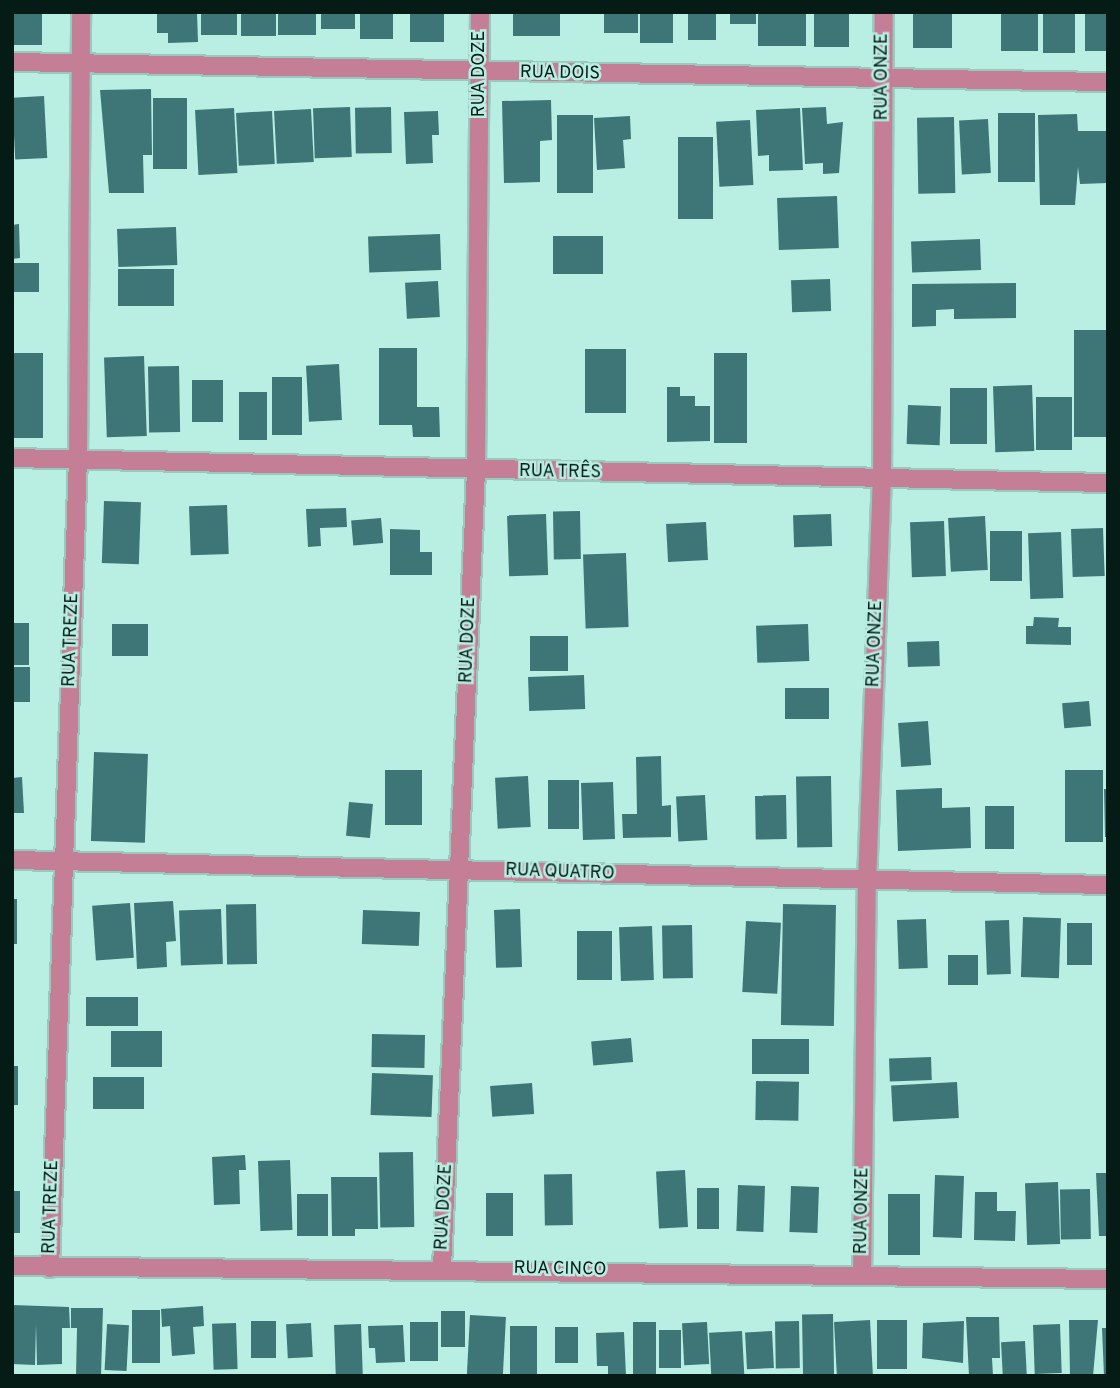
<!DOCTYPE html>
<html>
<head>
<meta charset="utf-8">
<style>
	body { margin:0 }
	#map { position:relative; width:1120px; height:1388px; overflow:hidden; background:#b8efe2; font-family:Overpass,sans-serif }
	div>[style] { position:absolute }
	[style*='--x'] { left:calc(var(--x)*1px); top:calc(var(--y)*1px); width:calc(var(--w)*1px); rotate:calc(var(--a)*1deg) }
	.building>* { inset:0; background:#3e7678; transform-origin:0 0 }
	.roads { filter:drop-shadow(2px 0 #98c9bd) drop-shadow(-2px 0 #98c9bd) drop-shadow(0 2px #98c9bd) drop-shadow(0 -2px #98c9bd) }
	.minor>* { height:18px; margin:-9px; padding:0 9px; transform-origin:9px; border-radius:9px; background:#c47f96 }
	span { translate:-50% -50%; white-space:nowrap; text-align:center; line-height:1.15; -webkit-text-stroke:5px #b8efe2; paint-order:stroke }
	.street-label { font-size:18px; color:#051b16 }
	.frame { position:absolute; inset:0; border:14px solid #051b16; pointer-events:none }
</style>
</head>
<body>
<div id="map">
	<div class="building">
		<i style="left:12px;top:12px;width:30px;height:33px"></i>
		<i style="clip-path:polygon(157px 12px,197px 12px,198px 42px,168px 43px,168px 33px,157px 33px)"></i>
		<i style="left:201px;top:12px;width:36px;height:23px"></i>
		<i style="left:241px;top:12px;width:35px;height:24px"></i>
		<i style="left:278px;top:12px;width:38px;height:23px"></i>
		<i style="left:321px;top:12px;width:34px;height:17px"></i>
		<i style="left:360px;top:12px;width:33px;height:27px"></i>
		<i style="left:410px;top:12px;width:34px;height:30px"></i>
		<i style="left:513px;top:12px;width:47px;height:24px"></i>
		<i style="left:604px;top:12px;width:34px;height:21px"></i>
		<i style="left:640px;top:12px;width:33px;height:31px"></i>
		<i style="left:688px;top:12px;width:28px;height:28px"></i>
		<i style="left:730px;top:12px;width:26px;height:12px"></i>
		<i style="left:758px;top:12px;width:48px;height:34px"></i>
		<i style="left:814px;top:12px;width:35px;height:35px"></i>
		<i style="left:913px;top:12px;width:39px;height:36px"></i>
		<i style="left:1001px;top:12px;width:37px;height:39px"></i>
		<i style="left:1043px;top:12px;width:32px;height:41px"></i>
		<i style="left:1085px;top:12px;width:23px;height:39px"></i>
		<i style="clip-path:polygon(151px 89px,152px 155px,143px 155px,144px 193px,109px 193px,100px 90px)"></i>
		<i style="left:44px;top:96px;width:62px;height:32px;rotate:87deg"></i>
		<i style="left:153px;top:98px;width:34px;height:71px"></i>
		<i style="clip-path:polygon(551px 100px,552px 140px,540px 141px,540px 182px,504px 183px,502px 101px)"></i>
		<i style="left:350px;top:107px;width:50px;height:37px;rotate:88deg"></i>
		<i style="left:391px;top:107px;width:46px;height:36px;rotate:89deg"></i>
		<i style="clip-path:polygon(826px 107px,827px 124px,843px 122px,839px 173px,823px 174px,823px 163px,805px 164px,802px 108px)"></i>
		<i style="left:234px;top:108px;width:65px;height:39px;rotate:87deg"></i>
		<i style="clip-path:polygon(800px 108px,803px 170px,769px 171px,769px 155px,758px 156px,756px 110px)"></i>
		<i style="left:311px;top:109px;width:53px;height:37px;rotate:87deg"></i>
		<i style="left:272px;top:111px;width:53px;height:36px;rotate:87deg"></i>
		<i style="clip-path:polygon(438px 111px,439px 135px,432px 135px,433px 163px,406px 164px,404px 112px)"></i>
		<i style="left:998px;top:113px;width:37px;height:69px"></i>
		<i style="clip-path:polygon(1077px 114px,1078px 131px,1108px 131px,1108px 183px,1080px 184px,1078px 167px,1075px 205px,1040px 205px,1038px 115px)"></i>
		<i style="left:557px;top:115px;width:36px;height:78px"></i>
		<i style="clip-path:polygon(630px 116px,631px 139px,623px 140px,625px 168px,597px 170px,594px 118px)"></i>
		<i style="left:954px;top:117px;width:76px;height:37px;rotate:89deg"></i>
		<i style="left:988px;top:119px;width:54px;height:29px;rotate:87deg"></i>
		<i style="left:750px;top:120px;width:65px;height:34px;rotate:87deg"></i>
		<i style="left:678px;top:137px;width:35px;height:82px"></i>
		<i style="left:837px;top:196px;width:52px;height:60px;rotate:88deg"></i>
		<i style="clip-path:polygon(19px 224px,20px 258px,12px 259px,12px 225px)"></i>
		<i style="left:176px;top:227px;width:38px;height:59px;rotate:88deg"></i>
		<i style="left:440px;top:234px;width:36px;height:72px;rotate:88deg"></i>
		<i style="left:553px;top:236px;width:50px;height:38px"></i>
		<i style="left:980px;top:239px;width:31px;height:69px;rotate:88deg"></i>
		<i style="left:12px;top:263px;width:27px;height:29px"></i>
		<i style="left:174px;top:269px;width:37px;height:56px;rotate:90deg"></i>
		<i style="left:830px;top:279px;width:32px;height:39px;rotate:88deg"></i>
		<i style="left:438px;top:281px;width:36px;height:33px;rotate:87deg"></i>
		<i style="clip-path:polygon(1016px 283px,1016px 318px,954px 319px,954px 309px,936px 310px,936px 326px,912px 327px,912px 284px)"></i>
		<i style="left:1074px;top:330px;width:34px;height:107px"></i>
		<i style="clip-path:polygon(379px 348px,417px 348px,417px 407px,439px 407px,440px 437px,413px 437px,412px 425px,379px 425px)"></i>
		<i style="left:585px;top:349px;width:41px;height:64px"></i>
		<i style="left:12px;top:353px;width:31px;height:85px"></i>
		<i style="left:714px;top:353px;width:33px;height:90px"></i>
		<i style="left:144px;top:356px;width:80px;height:40px;rotate:88deg"></i>
		<i style="left:339px;top:364px;width:56px;height:33px;rotate:87deg"></i>
		<i style="left:179px;top:366px;width:66px;height:31px;rotate:89deg"></i>
		<i style="left:272px;top:377px;width:30px;height:58px"></i>
		<i style="left:192px;top:380px;width:31px;height:42px"></i>
		<i style="left:1032px;top:385px;width:66px;height:39px;rotate:88deg"></i>
		<i style="clip-path:polygon(667px 387px,680px 387px,680px 396px,695px 396px,695px 406px,710px 406px,710px 441px,667px 442px)"></i>
		<i style="left:950px;top:388px;width:37px;height:56px"></i>
		<i style="left:239px;top:392px;width:28px;height:48px"></i>
		<i style="left:1036px;top:397px;width:36px;height:53px"></i>
		<i style="left:908px;top:405px;width:33px;height:39px;rotate:2deg"></i>
		<i style="left:104px;top:501px;width:37px;height:62px;rotate:2deg"></i>
		<i style="left:227px;top:505px;width:49px;height:38px;rotate:88deg"></i>
		<i style="clip-path:polygon(346px 508px,347px 527px,320px 528px,321px 546px,308px 547px,306px 509px)"></i>
		<i style="left:580px;top:511px;width:48px;height:27px;rotate:89deg"></i>
		<i style="left:546px;top:514px;width:61px;height:39px;rotate:88deg"></i>
		<i style="left:831px;top:514px;width:32px;height:38px;rotate:88deg"></i>
		<i style="left:985px;top:516px;width:54px;height:37px;rotate:87deg"></i>
		<i style="left:381px;top:518px;width:25px;height:30px;rotate:85deg"></i>
		<i style="left:944px;top:521px;width:55px;height:34px;rotate:88deg"></i>
		<i style="left:706px;top:522px;width:38px;height:40px;rotate:87deg"></i>
		<i style="left:1103px;top:528px;width:48px;height:32px;rotate:88deg"></i>
		<i style="clip-path:polygon(390px 529px,420px 530px,420px 552px,432px 552px,432px 575px,390px 575px)"></i>
		<i style="left:990px;top:531px;width:32px;height:50px"></i>
		<i style="left:1061px;top:532px;width:66px;height:33px;rotate:88deg"></i>
		<i style="left:626px;top:553px;width:74px;height:43px;rotate:88deg"></i>
		<i style="clip-path:polygon(1034px 617px,1059px 618px,1058px 627px,1071px 627px,1071px 645px,1026px 644px,1026px 626px,1033px 626px)"></i>
		<i style="left:12px;top:623px;width:17px;height:42px"></i>
		<i style="left:112px;top:624px;width:36px;height:32px"></i>
		<i style="left:808px;top:624px;width:37px;height:52px;rotate:88deg"></i>
		<i style="left:568px;top:636px;width:35px;height:38px;rotate:90deg"></i>
		<i style="left:939px;top:641px;width:25px;height:32px;rotate:88deg"></i>
		<i style="left:12px;top:667px;width:18px;height:35px"></i>
		<i style="left:584px;top:675px;width:34px;height:56px;rotate:88deg"></i>
		<i style="left:785px;top:688px;width:44px;height:31px"></i>
		<i style="left:1089px;top:701px;width:25px;height:27px;rotate:85deg"></i>
		<i style="left:928px;top:721px;width:44px;height:30px;rotate:86deg"></i>
		<i style="left:94px;top:752px;width:54px;height:89px;rotate:2deg"></i>
		<i style="clip-path:polygon(661px 756px,662px 806px,671px 805px,671px 837px,623px 838px,622px 814px,637px 814px,636px 757px)"></i>
		<i style="left:385px;top:770px;width:37px;height:55px"></i>
		<i style="left:1065px;top:770px;width:38px;height:72px"></i>
		<i style="left:528px;top:776px;width:51px;height:33px;rotate:87deg"></i>
		<i style="left:831px;top:776px;width:71px;height:35px;rotate:89deg"></i>
		<i style="clip-path:polygon(22px 777px,24px 813px,12px 813px,12px 778px)"></i>
		<i style="left:548px;top:780px;width:31px;height:49px"></i>
		<i style="left:613px;top:782px;width:57px;height:32px;rotate:88deg"></i>
		<i style="clip-path:polygon(942px 788px,942px 808px,970px 807px,971px 848px,898px 851px,896px 790px)"></i>
		<i style="clip-path:polygon(1104px 789px,1108px 789px,1108px 837px,1105px 837px)"></i>
		<i style="left:705px;top:795px;width:45px;height:29px;rotate:87deg"></i>
		<i style="left:786px;top:795px;width:44px;height:31px;rotate:89deg"></i>
		<i style="left:349px;top:802px;width:24px;height:34px;rotate:5deg"></i>
		<i style="left:985px;top:806px;width:29px;height:43px"></i>
		<i style="left:12px;top:899px;width:5px;height:45px"></i>
		<i style="clip-path:polygon(173px 901px,176px 941px,166px 942px,167px 967px,137px 969px,134px 903px)"></i>
		<i style="left:130px;top:903px;width:55px;height:38px;rotate:86deg"></i>
		<i style="left:256px;top:904px;width:60px;height:30px;rotate:89deg"></i>
		<i style="left:783px;top:904px;width:53px;height:121px;rotate:1deg"></i>
		<i style="left:221px;top:909px;width:55px;height:42px;rotate:88deg"></i>
		<i style="left:520px;top:909px;width:58px;height:26px;rotate:88deg"></i>
		<i style="left:363px;top:910px;width:57px;height:34px;rotate:2deg"></i>
		<i style="left:1023px;top:917px;width:38px;height:60px;rotate:2deg"></i>
		<i style="left:926px;top:919px;width:49px;height:29px;rotate:88deg"></i>
		<i style="left:1009px;top:920px;width:54px;height:24px;rotate:88deg"></i>
		<i style="left:746px;top:921px;width:35px;height:71px;rotate:3deg"></i>
		<i style="left:1067px;top:923px;width:25px;height:42px"></i>
		<i style="left:692px;top:925px;width:53px;height:30px;rotate:89deg"></i>
		<i style="left:652px;top:926px;width:54px;height:33px;rotate:88deg"></i>
		<i style="left:577px;top:931px;width:35px;height:49px"></i>
		<i style="left:978px;top:955px;width:30px;height:30px;rotate:90deg"></i>
		<i style="left:86px;top:997px;width:52px;height:29px"></i>
		<i style="left:111px;top:1031px;width:51px;height:36px"></i>
		<i style="left:372px;top:1034px;width:53px;height:33px;rotate:1deg"></i>
		<i style="left:631px;top:1038px;width:24px;height:40px;rotate:85deg"></i>
		<i style="left:752px;top:1039px;width:57px;height:35px"></i>
		<i style="left:931px;top:1057px;width:23px;height:42px;rotate:88deg"></i>
		<i style="left:12px;top:1066px;width:6px;height:39px"></i>
		<i style="left:372px;top:1073px;width:61px;height:42px;rotate:2deg"></i>
		<i style="left:93px;top:1077px;width:51px;height:32px"></i>
		<i style="left:756px;top:1081px;width:43px;height:39px;rotate:1deg"></i>
		<i style="left:957px;top:1082px;width:36px;height:66px;rotate:87deg"></i>
		<i style="left:532px;top:1083px;width:31px;height:42px;rotate:86deg"></i>
		<i style="left:413px;top:1152px;width:75px;height:34px;rotate:89deg"></i>
		<i style="clip-path:polygon(245px 1155px,246px 1170px,239px 1170px,240px 1204px,214px 1205px,212px 1157px)"></i>
		<i style="left:290px;top:1160px;width:70px;height:32px;rotate:88deg"></i>
		<i style="left:685px;top:1170px;width:57px;height:29px;rotate:87deg"></i>
		<i style="clip-path:polygon(1096px 1173px,1108px 1173px,1108px 1236px,1099px 1236px)"></i>
		<i style="left:572px;top:1174px;width:51px;height:28px;rotate:89deg"></i>
		<i style="left:935px;top:1175px;width:29px;height:62px;rotate:2deg"></i>
		<i style="clip-path:polygon(331px 1177px,377px 1177px,378px 1229px,355px 1229px,355px 1236px,332px 1236px)"></i>
		<i style="left:1058px;top:1182px;width:62px;height:33px;rotate:88deg"></i>
		<i style="left:738px;top:1185px;width:27px;height:46px;rotate:2deg"></i>
		<i style="left:791px;top:1186px;width:28px;height:46px;rotate:2deg"></i>
		<i style="left:697px;top:1188px;width:22px;height:41px"></i>
		<i style="left:1090px;top:1189px;width:50px;height:30px;rotate:89deg"></i>
		<i style="left:12px;top:1191px;width:8px;height:42px"></i>
		<i style="clip-path:polygon(975px 1192px,997px 1192px,997px 1211px,1016px 1211px,1015px 1241px,974px 1240px)"></i>
		<i style="left:486px;top:1193px;width:27px;height:43px"></i>
		<i style="left:297px;top:1194px;width:31px;height:42px"></i>
		<i style="left:888px;top:1194px;width:32px;height:61px"></i>
		<i style="clip-path:polygon(12px 1305px,69px 1307px,70px 1328px,62px 1328px,62px 1364px,37px 1365px,36px 1324px,35px 1365px,12px 1364px)"></i>
		<i style="clip-path:polygon(203px 1306px,204px 1326px,193px 1327px,195px 1354px,172px 1356px,170px 1326px,162px 1327px,161px 1309px)"></i>
		<i style="clip-path:polygon(71px 1308px,103px 1308px,101px 1376px,76px 1376px,77px 1328px,71px 1328px)"></i>
		<i style="left:132px;top:1310px;width:28px;height:53px"></i>
		<i style="left:441px;top:1311px;width:24px;height:36px"></i>
		<i style="left:833px;top:1314px;width:62px;height:31px;rotate:89deg"></i>
		<i style="left:470px;top:1315px;width:36px;height:61px;rotate:3deg"></i>
		<i style="clip-path:polygon(966px 1317px,999px 1317px,1000px 1358px,992px 1358px,993px 1376px,969px 1376px)"></i>
		<i style="left:870px;top:1320px;width:56px;height:36px;rotate:87deg"></i>
		<i style="left:877px;top:1320px;width:30px;height:49px"></i>
		<i style="clip-path:polygon(1069px 1320px,1098px 1320px,1093px 1376px,1070px 1376px)"></i>
		<i style="left:276px;top:1321px;width:37px;height:25px;rotate:90deg"></i>
		<i style="left:799px;top:1321px;width:47px;height:24px;rotate:89deg"></i>
		<i style="clip-path:polygon(964px 1321px,963px 1363px,922px 1358px,923px 1323px)"></i>
		<i style="left:410px;top:1322px;width:28px;height:39px"></i>
		<i style="left:633px;top:1322px;width:23px;height:54px"></i>
		<i style="left:707px;top:1322px;width:42px;height:25px;rotate:87deg"></i>
		<i style="left:236px;top:1323px;width:46px;height:24px;rotate:88deg"></i>
		<i style="left:311px;top:1323px;width:34px;height:25px;rotate:87deg"></i>
		<i style="left:107px;top:1324px;width:22px;height:46px;rotate:3deg"></i>
		<i style="left:361px;top:1324px;width:50px;height:27px;rotate:88deg"></i>
		<i style="left:1060px;top:1324px;width:49px;height:27px;rotate:88deg"></i>
		<i style="clip-path:polygon(403px 1325px,405px 1362px,376px 1363px,375px 1348px,369px 1348px,368px 1326px)"></i>
		<i style="left:510px;top:1326px;width:27px;height:50px"></i>
		<i style="left:578px;top:1327px;width:36px;height:23px;rotate:90deg"></i>
		<i style="clip-path:polygon(1102px 1328px,1108px 1328px,1108px 1376px,1104px 1376px)"></i>
		<i style="left:659px;top:1330px;width:22px;height:38px"></i>
		<i style="left:742px;top:1331px;width:45px;height:33px;rotate:87deg"></i>
		<i style="left:772px;top:1331px;width:37px;height:27px;rotate:87deg"></i>
		<i style="clip-path:polygon(624px 1332px,626px 1376px,608px 1376px,608px 1366px,597px 1366px,596px 1333px)"></i>
		<i style="left:1025px;top:1341px;width:35px;height:24px;rotate:87deg"></i>
	</div>
	<div class="roads">
		<div class="minor">
			<i style="--x:12;--y:62;--w:1096;--a:1.05"></i>
			<i style="--x:12;--y:458;--w:1096;--a:1.31"></i>
			<i style="--x:12;--y:860;--w:1096;--a:1.31"></i>
			<i style="--x:12;--y:1266;--w:1096;--a:0.68"></i>
			<i style="--x:50;--y:1268;--w:808;--a:-88.02"></i>
			<i style="--x:78;--y:460;--w:448;--a:-89.6"></i>
			<i style="--x:442;--y:1268;--w:799;--a:-87.56"></i>
			<i style="--x:476;--y:470;--w:458;--a:-89.5"></i>
			<i style="--x:862;--y:1276;--w:393;--a:-89.3"></i>
			<i style="--x:867;--y:883;--w:402;--a:-87.9"></i>
			<i style="--x:882;--y:481;--w:469;--a:-89.8"></i>
		</div>
	</div>
	<div class="street-label">
		<span style="left:480px;top:74px;rotate:-90deg">RUA DOZE</span>
		<span style="left:560px;top:74px;rotate:1deg">RUA DOIS</span>
		<span style="left:883px;top:77px;rotate:-90deg">RUA ONZE</span>
		<span style="left:560px;top:473px;rotate:1deg">RUA TRÊS</span>
		<span style="left:72px;top:640px;rotate:-88deg">RUA TREZE</span>
		<span style="left:469px;top:640px;rotate:-88deg">RUA DOZE</span>
		<span style="left:876px;top:644px;rotate:-88deg">RUA ONZE</span>
		<span style="left:560px;top:873px;rotate:2deg">RUA QUATRO</span>
		<span style="left:52px;top:1207px;rotate:-88deg">RUA TREZE</span>
		<span style="left:445px;top:1207px;rotate:-87deg">RUA DOZE</span>
		<span style="left:863px;top:1211px;rotate:-89deg">RUA ONZE</span>
		<span style="left:560px;top:1270px;rotate:1deg">RUA CINCO</span>
	</div>
	<div class="frame"></div>
</div>
</body>
</html>
